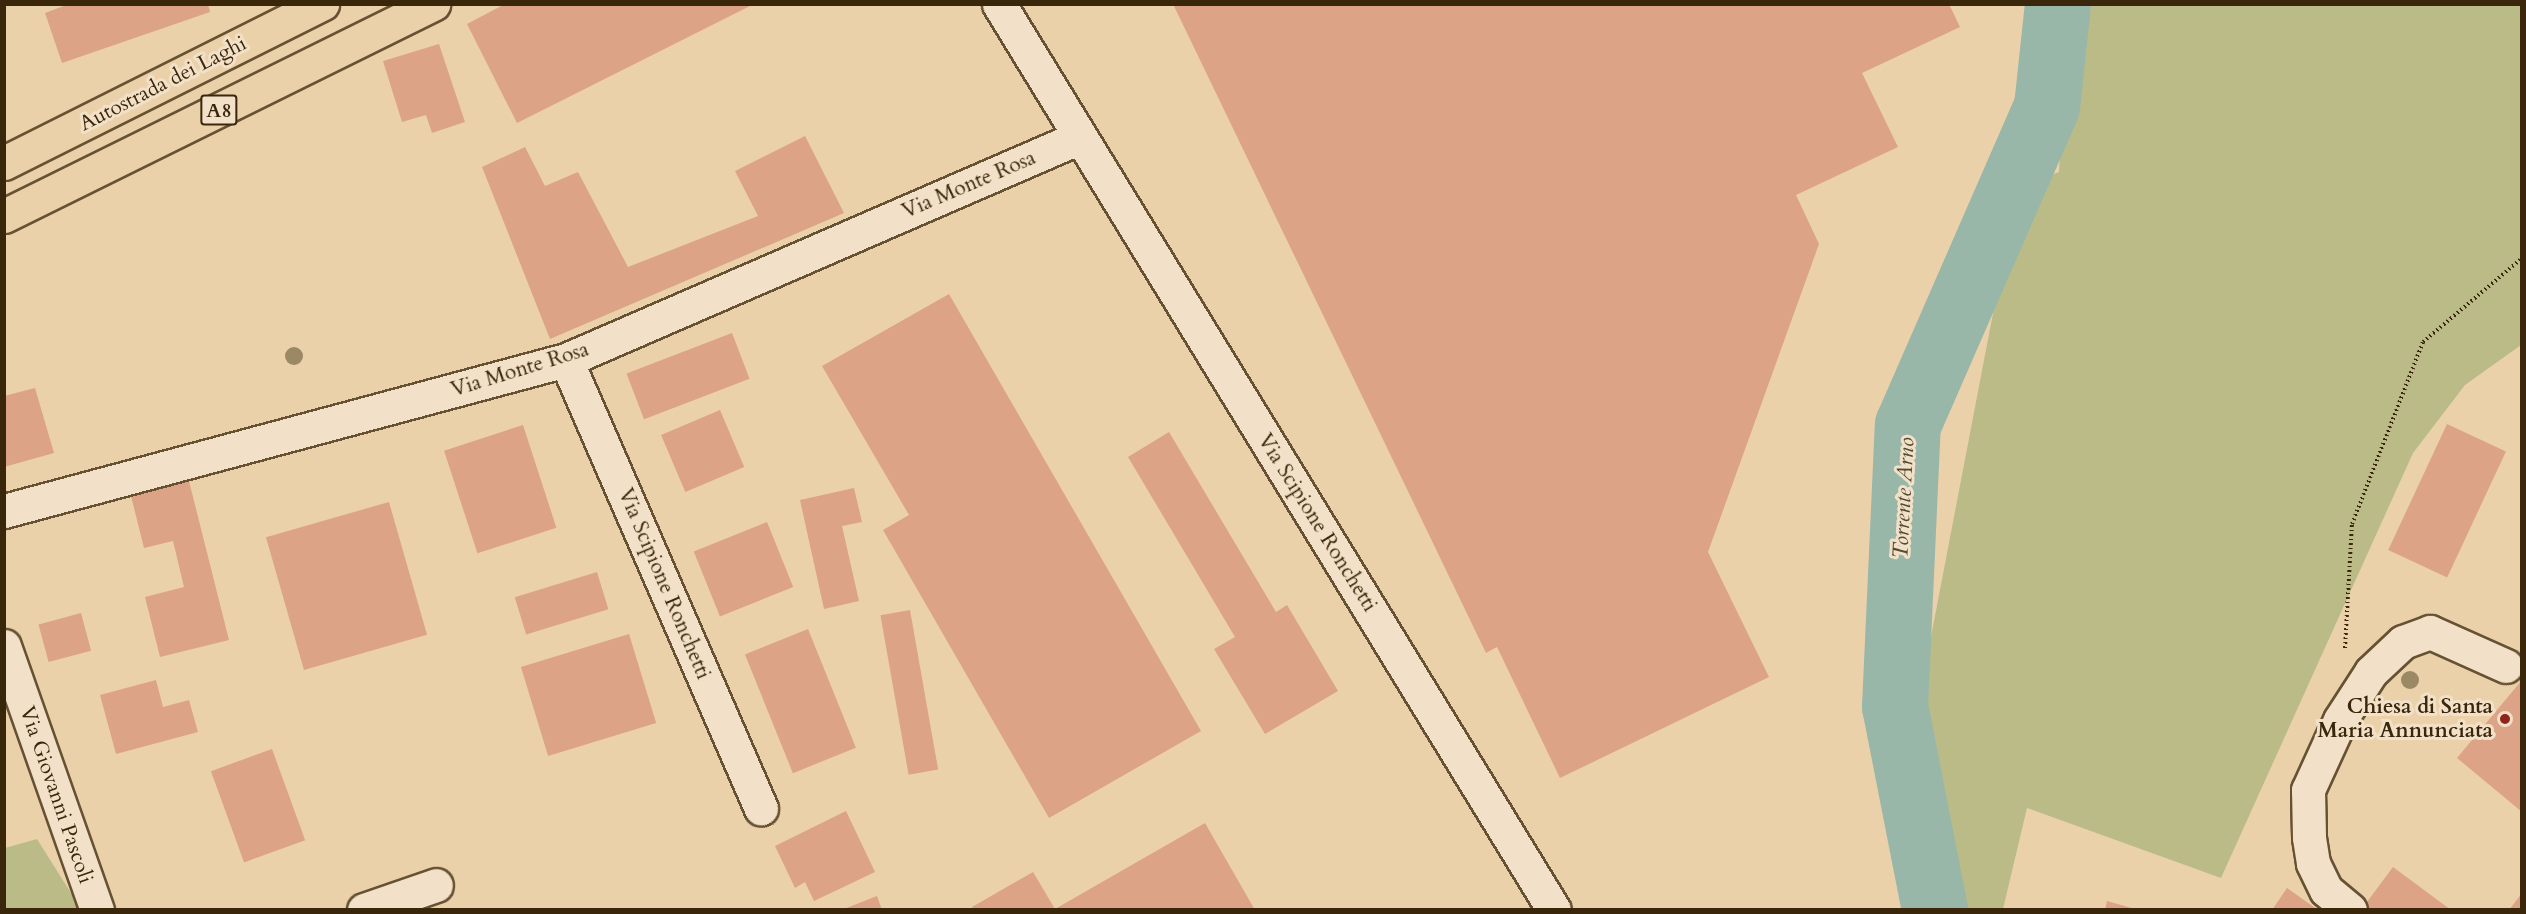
<!DOCTYPE html>
<html>
<head>
<meta charset="utf-8">
<style>
	body { margin:0 }
	#map { position:relative; width:2526px; height:914px; overflow:hidden; background:#ebd1aa; font-family:Cardo,serif }
	div>[style] { position:absolute }
	[style*='--x'] { left:calc(var(--x)*1px); top:calc(var(--y)*1px); width:calc(var(--w)*1px); rotate:calc(var(--a)*1deg) }
	.green>* { inset:0; background:#babb87 }
	.river>* { height:66px; margin:-33px; padding:0 33px; transform-origin:33px; border-radius:33px; background:#98b7a8 }
	.building>* { inset:0; background:#dca386; transform-origin:0 0 }
	.path>* { height:4px; margin-top:-2px; transform-origin:0; background:repeating-linear-gradient(90deg,#3a270b 0 1.5px,transparent 0 4.5px) }
	.roads { filter:drop-shadow(2px 0 #665233) drop-shadow(-2px 0 #665233) drop-shadow(0 2px #665233) drop-shadow(0 -2px #665233) }
	.minor>* { height:33px; margin:-16.5px; padding:0 16.5px; transform-origin:16.5px; border-radius:16.5px; background:#f2e1c8 }
	.highway>* { height:33px; margin:-16.5px; padding:0 16.5px; transform-origin:16.5px; border-radius:16.5px; background:#ebd1aa }
	.trees>* { width:18px; height:18px; margin:-9px; border-radius:50%; background:#9b8864 }
	.dots>* { width:16px; height:16px; translate:-50% -50%; box-sizing:border-box; border:3px solid #f2e1c8; border-radius:50% }
	span { translate:-50% -50%; white-space:nowrap; text-align:center; line-height:1.15; -webkit-text-stroke:6px #f2e1c8; paint-order:stroke }
	.shield-label span { padding:2px 4px; background:#f2e1c8; border:2px solid; border-radius:4px; -webkit-text-stroke-width:0 }
	.shield-label { font-size:20px; color:#3a270b; font-weight:700 }
	.street-label { font-size:21px; color:#3a270b }
	.poi-label { font-size:21px; color:#3a270b; font-weight:700 }
	.right { translate:-100% -50%; text-align:right }
	.water-label { font-size:22px; color:#524b32; font-style:italic }
	.frame { position:absolute; inset:0; border:6px solid #3a270b; pointer-events:none }
</style>
</head>
<body>
<div id="map">
	<div class="green">
		<i style="clip-path:polygon(2068px 5px,2521px 5px,2521px 345px,2465px 385px,2413px 453px,2221px 878px,2027px 808px,2003px 909px,1912px 909px,1912px 870px,1930px 642px,2017px 188px,2059px 172px)"></i>
		<i style="clip-path:polygon(37px 839px,81px 909px,5px 910px,5px 848px)"></i>
	</div>
	<div class="river">
		<i style="--x:1935;--y:910;--w:207;--a:-101.1"></i>
		<i style="--x:1895;--y:707;--w:282;--a:-87.4"></i>
		<i style="--x:1908;--y:425;--w:347;--a:-66.4"></i>
		<i style="--x:2047;--y:107;--w:104;--a:-83.9"></i>
	</div>
	<div class="building">
		<i style="clip-path:polygon(69px 4px,208px 4px,210px 12px,62px 63px,45px 13px)"></i>
		<i style="clip-path:polygon(505px 4px,754px 4px,517px 123px,467px 24px)"></i>
		<i style="clip-path:polygon(1173px 4px,1949px 4px,1960px 27px,1862px 73px,1898px 147px,1796px 195px,1819px 244px,1708px 552px,1769px 677px,1560px 778px,1497px 647px,1486px 653px)"></i>
		<i style="clip-path:polygon(439px 44px,465px 122px,432px 133px,426px 115px,402px 122px,383px 61px)"></i>
		<i style="clip-path:polygon(805px 136px,844px 213px,550px 339px,482px 167px,525px 147px,545px 186px,578px 172px,628px 267px,758px 216px,735px 171px)"></i>
		<i style="clip-path:polygon(949px 294px,1201px 731px,1049px 818px,883px 530px,909px 515px,822px 366px)"></i>
		<i style="left:732px;top:333px;width:49px;height:113px;rotate:69deg"></i>
		<i style="clip-path:polygon(35px 388px,54px 453px,4px 467px,4px 396px)"></i>
		<i style="left:720px;top:410px;width:62px;height:64px;rotate:67deg"></i>
		<i style="left:2447px;top:424px;width:65px;height:139px;rotate:25deg"></i>
		<i style="left:523px;top:425px;width:108px;height:83px;rotate:72deg"></i>
		<i style="clip-path:polygon(1169px 432px,1276px 612px,1287px 605px,1338px 691px,1265px 734px,1214px 649px,1235px 637px,1128px 457px)"></i>
		<i style="clip-path:polygon(189px 481px,229px 640px,160px 657px,145px 597px,184px 587px,173px 541px,144px 548px,131px 496px)"></i>
		<i style="clip-path:polygon(854px 488px,862px 522px,842px 526px,859px 601px,824px 609px,800px 500px)"></i>
		<i style="left:389px;top:502px;width:138px;height:128px;rotate:74deg"></i>
		<i style="left:767px;top:522px;width:70px;height:79px;rotate:68deg"></i>
		<i style="left:597px;top:572px;width:39px;height:86px;rotate:73deg"></i>
		<i style="left:910px;top:610px;width:162px;height:30px;rotate:80deg"></i>
		<i style="left:81px;top:613px;width:39px;height:44px;rotate:75deg"></i>
		<i style="left:808px;top:629px;width:128px;height:68px;rotate:68deg"></i>
		<i style="left:629px;top:634px;width:93px;height:113px;rotate:73deg"></i>
		<i style="clip-path:polygon(156px 680px,163px 707px,189px 700px,198px 732px,116px 754px,100px 695px)"></i>
		<i style="clip-path:polygon(2522px 680px,2522px 812px,2457px 758px)"></i>
		<i style="left:272px;top:749px;width:97px;height:65px;rotate:70deg"></i>
		<i style="clip-path:polygon(846px 811px,875px 872px,814px 901px,805px 882px,795px 888px,775px 846px)"></i>
		<i style="clip-path:polygon(1205px 823px,1255px 910px,974px 910px,972px 907px,1033px 872px,1055px 909px)"></i>
		<i style="clip-path:polygon(2393px 867px,2451px 910px,2368px 910px,2364px 906px)"></i>
		<i style="clip-path:polygon(2287px 888px,2318px 910px,2272px 910px)"></i>
		<i style="clip-path:polygon(2522px 893px,2522px 910px,2509px 910px)"></i>
		<i style="clip-path:polygon(877px 896px,882px 910px,844px 910px,844px 909px)"></i>
		<i style="clip-path:polygon(2107px 901px,2135px 909px,2135px 910px,2105px 910px)"></i>
	</div>
	<div class="path">
		<i style="--x:2345;--y:648;--w:124;--a:-86.8"></i>
		<i style="--x:2352;--y:524;--w:195;--a:-68.7"></i>
		<i style="--x:2423;--y:342;--w:130;--a:-40.3"></i>
	</div>
	<div class="roads">
		<div class="minor">
			<i style="--x:999;--y:4;--w:1062;--a:58.51"></i>
			<i style="--x:566;--y:360;--w:489;--a:66.5"></i>
			<i style="--x:4;--y:511;--w:582;--a:-15.04"></i>
			<i style="--x:566;--y:360;--w:560;--a:-23.45"></i>
			<i style="--x:4;--y:646;--w:280;--a:70.6"></i>
			<i style="--x:364;--y:910;--w:76;--a:-19.1"></i>
			<i style="--x:2350;--y:910;--w:31;--a:-140"></i>
			<i style="--x:2326;--y:890;--w:30;--a:-116"></i>
			<i style="--x:2313;--y:863;--w:26;--a:-99"></i>
			<i style="--x:2309;--y:837;--w:47;--a:-91.2"></i>
			<i style="--x:2308;--y:790;--w:77;--a:-65.4"></i>
			<i style="--x:2340;--y:720;--w:57;--a:-57.1"></i>
			<i style="--x:2371;--y:672;--w:44;--a:-43.2"></i>
			<i style="--x:2403;--y:642;--w:29;--a:-20"></i>
			<i style="--x:2430;--y:632;--w:83;--a:24.1"></i>
		</div>
		<div class="highway">
			<i style="--x:4;--y:163;--w:356;--a:-26.6"></i>
			<i style="--x:4;--y:216;--w:479;--a:-26.3"></i>
		</div>
	</div>
	<div class="trees">
		<i style="left:294px;top:356px"></i>
		<i style="left:2410px;top:680px"></i>
	</div>
	<div class="dots">
		<i style="left:2505px;top:719px;background:#8f2418"></i>
	</div>
	<div class="shield-label">
		<span style="left:219px;top:110px">A8</span>
	</div>
	<div class="street-label">
		<span style="left:163px;top:84px;rotate:-27deg">Autostrada dei Laghi</span>
		<span style="left:969px;top:185px;rotate:-23deg">Via Monte Rosa</span>
		<span style="left:520px;top:370px;rotate:-17deg">Via Monte Rosa</span>
		<span style="left:1317px;top:523px;rotate:58deg">Via Scipione Ronchetti</span>
		<span style="left:664px;top:584px;rotate:67deg">Via Scipione Ronchetti</span>
		<span style="left:56px;top:795px;rotate:71deg">Via Giovanni Pascoli</span>
	</div>
	<div class="poi-label">
		<span class="right" style="left:2493px;top:719px">Chiesa di Santa<br>Maria Annunciata</span>
	</div>
	<div class="water-label">
		<span style="left:1904px;top:498px;rotate:-87deg">Torrente Arno</span>
	</div>
	<div class="frame"></div>
</div>
</body>
</html>
